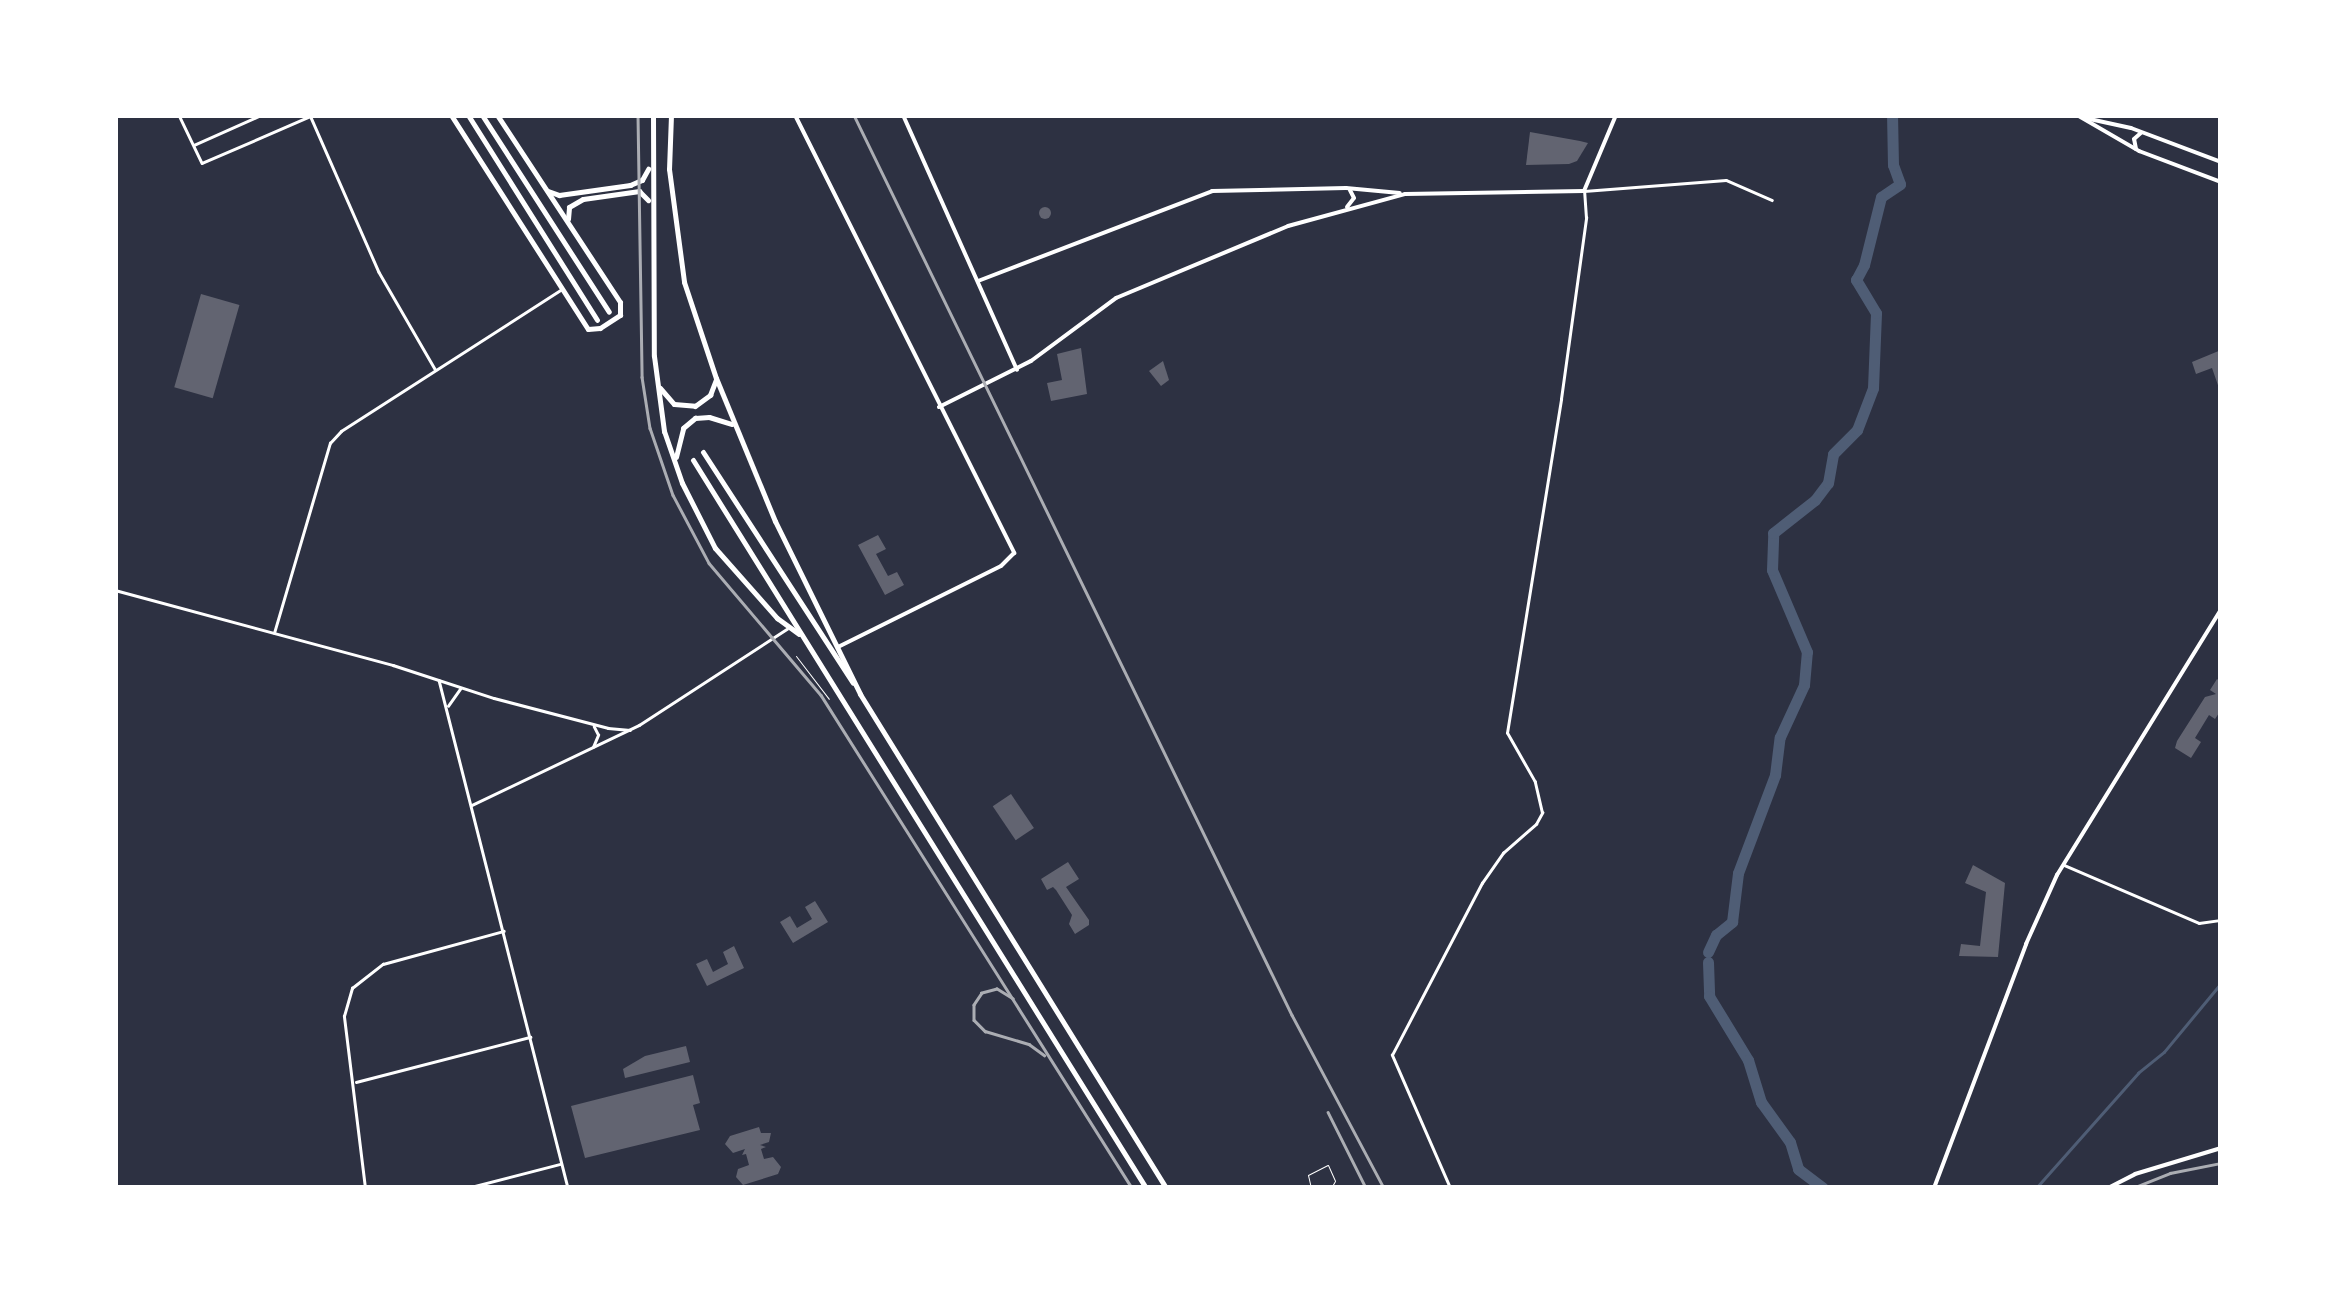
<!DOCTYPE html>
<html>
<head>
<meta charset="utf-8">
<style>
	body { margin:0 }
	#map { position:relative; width:2336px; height:1303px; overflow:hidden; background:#2d3142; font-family:"Source Serif 4",serif }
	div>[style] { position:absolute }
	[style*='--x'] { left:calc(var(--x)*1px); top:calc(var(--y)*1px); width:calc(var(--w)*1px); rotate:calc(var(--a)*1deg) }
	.stream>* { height:2.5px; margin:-1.25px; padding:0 1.25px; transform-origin:1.25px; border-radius:1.25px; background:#4f5d75 }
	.river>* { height:11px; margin:-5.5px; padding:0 5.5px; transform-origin:5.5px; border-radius:5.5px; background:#4f5d75 }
	.building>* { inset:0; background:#626471; transform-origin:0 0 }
	.round { border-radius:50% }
	.path>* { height:1px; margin:-0.5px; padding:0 0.5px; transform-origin:0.5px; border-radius:0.5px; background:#fff }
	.service>* { height:1px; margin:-0.5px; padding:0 0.5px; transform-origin:0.5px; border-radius:0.5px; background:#fff }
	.minor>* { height:2.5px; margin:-1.25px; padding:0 1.25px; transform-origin:1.25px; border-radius:1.25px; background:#fff }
	.tertiary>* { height:4px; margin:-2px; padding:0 2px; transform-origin:2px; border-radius:2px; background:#fff }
	.primary>* { height:5px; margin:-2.5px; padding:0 2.5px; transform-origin:2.5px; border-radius:2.5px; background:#fff }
	.tram>* { height:2.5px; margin:-1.25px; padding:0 1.25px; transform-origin:1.25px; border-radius:1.25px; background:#abadb3 }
	.rail>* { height:2.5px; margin:-1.25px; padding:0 1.25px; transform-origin:1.25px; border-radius:1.25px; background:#abadb3 }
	span { translate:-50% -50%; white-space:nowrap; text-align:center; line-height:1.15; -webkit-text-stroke:8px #fff; paint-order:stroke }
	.frame { position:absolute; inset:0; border:118px solid #fff; pointer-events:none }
</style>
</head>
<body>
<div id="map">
	<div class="stream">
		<i style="--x:2036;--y:1188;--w:154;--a:-48.4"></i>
		<i style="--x:2138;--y:1073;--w:33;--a:-39"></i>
		<i style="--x:2164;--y:1052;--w:89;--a:-50.4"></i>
	</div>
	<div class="river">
		<i style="--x:1708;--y:952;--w:19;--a:-65"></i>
		<i style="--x:1716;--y:935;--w:21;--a:-39"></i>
		<i style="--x:1732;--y:922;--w:49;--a:-83"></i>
		<i style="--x:1738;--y:873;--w:105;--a:-69.3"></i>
		<i style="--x:1775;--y:775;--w:38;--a:-83"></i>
		<i style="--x:1780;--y:737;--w:57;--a:-65.2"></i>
		<i style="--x:1804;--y:685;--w:33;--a:-85"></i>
		<i style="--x:1807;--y:652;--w:89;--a:-113.1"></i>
		<i style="--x:1772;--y:570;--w:37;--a:-88"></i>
		<i style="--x:1773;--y:533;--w:53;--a:-38.2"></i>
		<i style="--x:1815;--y:500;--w:21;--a:-53"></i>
		<i style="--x:1828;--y:483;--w:29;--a:-80"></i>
		<i style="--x:1833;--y:454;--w:34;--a:-45"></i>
		<i style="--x:1857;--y:430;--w:45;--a:-69.1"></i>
		<i style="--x:1873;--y:388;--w:75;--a:-87.7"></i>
		<i style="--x:1876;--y:313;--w:39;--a:-121"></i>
		<i style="--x:1856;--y:280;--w:17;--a:-62"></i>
		<i style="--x:1864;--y:265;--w:70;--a:-76"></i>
		<i style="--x:1881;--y:197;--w:23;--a:-34"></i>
		<i style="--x:1900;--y:184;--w:20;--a:-110"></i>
		<i style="--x:1893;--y:165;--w:50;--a:-91.1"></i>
		<i style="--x:1708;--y:962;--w:34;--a:88"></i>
		<i style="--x:1709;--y:996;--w:75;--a:58.6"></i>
		<i style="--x:1748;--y:1060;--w:44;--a:72.8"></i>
		<i style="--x:1761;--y:1102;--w:49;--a:54.1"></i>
		<i style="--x:1790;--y:1142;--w:28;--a:73"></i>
		<i style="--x:1798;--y:1169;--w:31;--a:37"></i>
	</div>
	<div class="building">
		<i style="clip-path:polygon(1530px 132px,1580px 141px,1588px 143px,1577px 161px,1569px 164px,1526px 165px)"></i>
		<i class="round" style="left:1039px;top:207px;width:12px;height:12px"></i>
		<i style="left:201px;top:294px;width:40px;height:97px;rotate:16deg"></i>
		<i style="clip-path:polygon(1081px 348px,1087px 394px,1051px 401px,1047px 383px,1062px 380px,1057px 354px)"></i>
		<i style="clip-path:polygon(2221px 350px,2221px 391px,2220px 391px,2212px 368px,2196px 374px,2192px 362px)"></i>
		<i style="clip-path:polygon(1163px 361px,1169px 380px,1161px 386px,1149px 371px)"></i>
		<i style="clip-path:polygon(878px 535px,886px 549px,876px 554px,888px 576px,897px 572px,904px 585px,885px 595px,858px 545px)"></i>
		<i style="clip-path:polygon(2217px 679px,2221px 682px,2221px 710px,2215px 719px,2209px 715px,2195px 738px,2201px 742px,2191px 758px,2175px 748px,2177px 741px,2205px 697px,2216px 694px,2210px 690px)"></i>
		<i style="left:1011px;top:794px;width:41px;height:22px;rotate:56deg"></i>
		<i style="clip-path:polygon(1068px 862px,1079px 879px,1066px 887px,1089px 920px,1089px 925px,1075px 934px,1069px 924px,1072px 915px,1056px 890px,1053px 887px,1047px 890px,1041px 879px)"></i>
		<i style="clip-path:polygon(1973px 865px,2005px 883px,1998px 957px,1959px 956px,1961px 944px,1980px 946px,1986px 892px,1965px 883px)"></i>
		<i style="clip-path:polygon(815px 901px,828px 922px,793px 943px,780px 922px,790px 916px,797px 928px,812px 919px,805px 907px)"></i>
		<i style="clip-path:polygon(734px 946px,744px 968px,707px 986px,696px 964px,707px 959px,713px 972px,728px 964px,723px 952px)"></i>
		<i style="clip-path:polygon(686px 1046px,690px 1062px,625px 1078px,623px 1069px,645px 1056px)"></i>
		<i style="clip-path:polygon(693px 1075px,700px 1103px,693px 1105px,700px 1130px,585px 1158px,571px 1106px)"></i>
		<i style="clip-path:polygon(759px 1127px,761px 1133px,771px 1133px,769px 1142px,760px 1145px,766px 1147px,761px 1149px,764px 1159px,773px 1157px,781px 1167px,778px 1174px,743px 1185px,736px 1177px,738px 1169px,749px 1165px,746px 1154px,742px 1155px,745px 1149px,733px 1153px,725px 1144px,730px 1136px)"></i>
	</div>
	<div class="path">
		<i style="--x:796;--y:656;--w:54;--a:52.5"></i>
	</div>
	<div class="service">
		<i style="--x:1311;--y:1188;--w:13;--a:-103"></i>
		<i style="--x:1308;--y:1175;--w:22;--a:-27"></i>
		<i style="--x:1328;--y:1165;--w:17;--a:66"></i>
		<i style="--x:1335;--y:1181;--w:8;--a:120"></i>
	</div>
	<div class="minor">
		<i style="--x:179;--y:115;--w:53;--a:64.4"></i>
		<i style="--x:202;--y:163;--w:121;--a:-23.4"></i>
		<i style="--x:310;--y:115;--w:171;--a:66.3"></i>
		<i style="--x:379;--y:272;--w:112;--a:60"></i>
		<i style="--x:194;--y:145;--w:73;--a:-24.1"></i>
		<i style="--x:115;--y:590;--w:288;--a:15.1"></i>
		<i style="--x:393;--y:665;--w:106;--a:18.1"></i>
		<i style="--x:494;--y:698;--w:118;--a:14.7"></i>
		<i style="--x:608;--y:728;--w:22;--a:5"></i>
		<i style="--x:274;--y:633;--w:198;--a:-73.6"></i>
		<i style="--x:330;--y:443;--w:16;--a:-47"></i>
		<i style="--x:341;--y:431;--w:263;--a:-32.7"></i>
		<i style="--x:439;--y:680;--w:524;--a:75.75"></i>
		<i style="--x:448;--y:706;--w:21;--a:-55"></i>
		<i style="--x:593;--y:747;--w:13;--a:-67"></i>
		<i style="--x:598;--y:735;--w:9;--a:-117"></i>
		<i style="--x:472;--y:805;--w:185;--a:-25.6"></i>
		<i style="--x:639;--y:725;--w:176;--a:-33"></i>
		<i style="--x:2064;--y:865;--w:147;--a:23.2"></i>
		<i style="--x:2199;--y:923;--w:22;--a:-8"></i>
		<i style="--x:356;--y:1082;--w:180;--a:-14.5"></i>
		<i style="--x:365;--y:1188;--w:173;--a:-97"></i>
		<i style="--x:344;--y:1016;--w:29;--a:-74"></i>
		<i style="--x:352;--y:988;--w:39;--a:-38"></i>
		<i style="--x:383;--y:964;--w:125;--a:-15.3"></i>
		<i style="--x:467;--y:1188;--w:96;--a:-14.5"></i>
		<i style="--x:1450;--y:1188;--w:145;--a:-113.6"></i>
		<i style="--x:1392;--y:1055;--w:194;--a:-62.4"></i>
		<i style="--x:1482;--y:883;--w:37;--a:-55"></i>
		<i style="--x:1503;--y:853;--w:44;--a:-41.3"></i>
		<i style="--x:1536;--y:824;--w:13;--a:-61"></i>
		<i style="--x:1542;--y:813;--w:32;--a:-103"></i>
		<i style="--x:1535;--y:782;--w:56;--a:-119.7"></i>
		<i style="--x:1507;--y:733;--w:338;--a:-80.8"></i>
		<i style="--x:1561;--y:399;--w:183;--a:-82.1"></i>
		<i style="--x:1586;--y:218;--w:27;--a:-94"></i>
		<i style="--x:1584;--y:191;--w:142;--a:-4.4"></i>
		<i style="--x:1726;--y:180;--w:50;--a:23.5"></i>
	</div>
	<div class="tertiary">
		<i style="--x:795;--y:115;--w:490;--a:63.4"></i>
		<i style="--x:1014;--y:553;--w:18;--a:135"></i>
		<i style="--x:1001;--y:566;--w:182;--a:153.6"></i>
		<i style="--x:903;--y:115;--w:279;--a:65.9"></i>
		<i style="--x:2077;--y:115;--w:72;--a:30.1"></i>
		<i style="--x:2139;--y:151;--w:88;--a:20.7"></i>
		<i style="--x:2085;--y:118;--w:47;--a:12.3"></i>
		<i style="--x:2131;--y:128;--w:96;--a:20.7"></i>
		<i style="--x:2136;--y:149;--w:10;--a:-101"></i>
		<i style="--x:2134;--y:139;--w:9;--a:-41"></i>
		<i style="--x:1347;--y:207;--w:11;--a:-52"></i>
		<i style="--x:1354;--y:198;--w:9;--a:-117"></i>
		<i style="--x:978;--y:281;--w:251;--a:-21"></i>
		<i style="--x:1212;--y:191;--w:134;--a:-1.3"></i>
		<i style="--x:1346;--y:188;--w:54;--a:5.3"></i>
		<i style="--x:939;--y:407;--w:103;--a:-26.6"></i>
		<i style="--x:1031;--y:361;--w:106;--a:-36.5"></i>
		<i style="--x:1116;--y:298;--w:186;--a:-22.7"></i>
		<i style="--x:1288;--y:226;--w:121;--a:-15.3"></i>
		<i style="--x:1405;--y:194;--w:179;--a:-1"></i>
		<i style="--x:1584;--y:191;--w:82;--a:-67.2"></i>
		<i style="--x:1934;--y:1188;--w:261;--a:-69.3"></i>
		<i style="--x:2026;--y:944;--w:76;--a:-65.8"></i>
		<i style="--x:2057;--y:875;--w:312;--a:-58.3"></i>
		<i style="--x:2108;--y:1188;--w:30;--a:-27"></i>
		<i style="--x:2135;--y:1174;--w:90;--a:-16.8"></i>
	</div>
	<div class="primary">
		<i style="--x:451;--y:115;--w:254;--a:57.4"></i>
		<i style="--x:588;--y:329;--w:12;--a:-5"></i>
		<i style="--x:600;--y:328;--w:24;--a:-33"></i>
		<i style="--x:620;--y:315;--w:13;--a:-90"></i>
		<i style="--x:620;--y:302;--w:224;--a:-123.3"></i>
		<i style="--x:468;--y:115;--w:242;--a:57.8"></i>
		<i style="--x:482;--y:115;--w:234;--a:57.2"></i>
		<i style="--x:653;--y:115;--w:241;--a:89.8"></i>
		<i style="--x:654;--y:356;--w:76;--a:82.4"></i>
		<i style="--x:664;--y:431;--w:55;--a:70.9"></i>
		<i style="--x:682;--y:483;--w:73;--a:63.1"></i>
		<i style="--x:715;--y:548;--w:94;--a:48.5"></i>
		<i style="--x:777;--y:618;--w:27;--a:36"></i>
		<i style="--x:671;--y:115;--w:54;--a:92.1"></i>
		<i style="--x:669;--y:169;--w:114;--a:82.4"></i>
		<i style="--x:684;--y:282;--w:101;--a:71.6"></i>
		<i style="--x:716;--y:378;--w:155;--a:67.6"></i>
		<i style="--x:775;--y:521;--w:193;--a:63.8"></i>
		<i style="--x:860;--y:694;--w:581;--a:58.22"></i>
		<i style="--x:548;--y:191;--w:12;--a:20"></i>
		<i style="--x:559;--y:195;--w:72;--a:-8"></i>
		<i style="--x:630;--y:185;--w:13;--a:-23"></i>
		<i style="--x:642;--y:180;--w:13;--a:-61"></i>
		<i style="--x:568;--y:219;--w:12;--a:-85"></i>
		<i style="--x:569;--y:207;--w:16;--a:-30"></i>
		<i style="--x:583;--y:199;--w:57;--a:-8.1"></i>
		<i style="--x:639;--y:191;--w:13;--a:45"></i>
		<i style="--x:660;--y:388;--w:21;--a:49"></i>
		<i style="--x:674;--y:404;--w:21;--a:5"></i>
		<i style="--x:695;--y:406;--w:19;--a:-36"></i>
		<i style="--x:710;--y:395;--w:17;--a:-69"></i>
		<i style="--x:703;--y:452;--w:275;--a:57"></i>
		<i style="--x:676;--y:457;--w:30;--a:-76"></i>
		<i style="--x:683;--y:428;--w:16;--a:-40"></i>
		<i style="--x:695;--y:418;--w:14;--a:-4"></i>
		<i style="--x:709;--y:417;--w:24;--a:17"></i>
		<i style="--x:693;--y:460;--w:857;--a:58.11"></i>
	</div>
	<div class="tram">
		<i style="--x:638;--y:115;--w:262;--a:89.1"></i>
		<i style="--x:642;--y:377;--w:52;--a:81.1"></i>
		<i style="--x:650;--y:428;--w:71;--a:71.1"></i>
		<i style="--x:673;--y:495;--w:77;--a:62.1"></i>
		<i style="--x:709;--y:563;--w:173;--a:49.7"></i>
		<i style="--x:821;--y:695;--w:583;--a:57.75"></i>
		<i style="--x:1013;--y:999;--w:19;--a:-148"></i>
		<i style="--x:997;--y:989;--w:16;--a:165"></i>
		<i style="--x:982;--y:993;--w:14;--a:124"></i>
		<i style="--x:974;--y:1005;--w:15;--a:90"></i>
		<i style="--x:974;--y:1020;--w:16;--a:45"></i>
		<i style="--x:985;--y:1031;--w:46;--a:16.5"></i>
		<i style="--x:1029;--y:1044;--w:19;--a:36"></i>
	</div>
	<div class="rail">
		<i style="--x:854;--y:115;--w:1001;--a:64.05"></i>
		<i style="--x:1292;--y:1015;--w:196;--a:62"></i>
		<i style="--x:1328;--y:1112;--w:85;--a:63.4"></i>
		<i style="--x:2133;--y:1188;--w:40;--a:-22"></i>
		<i style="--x:2170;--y:1173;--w:52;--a:-11.1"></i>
	</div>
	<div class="frame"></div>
</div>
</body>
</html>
